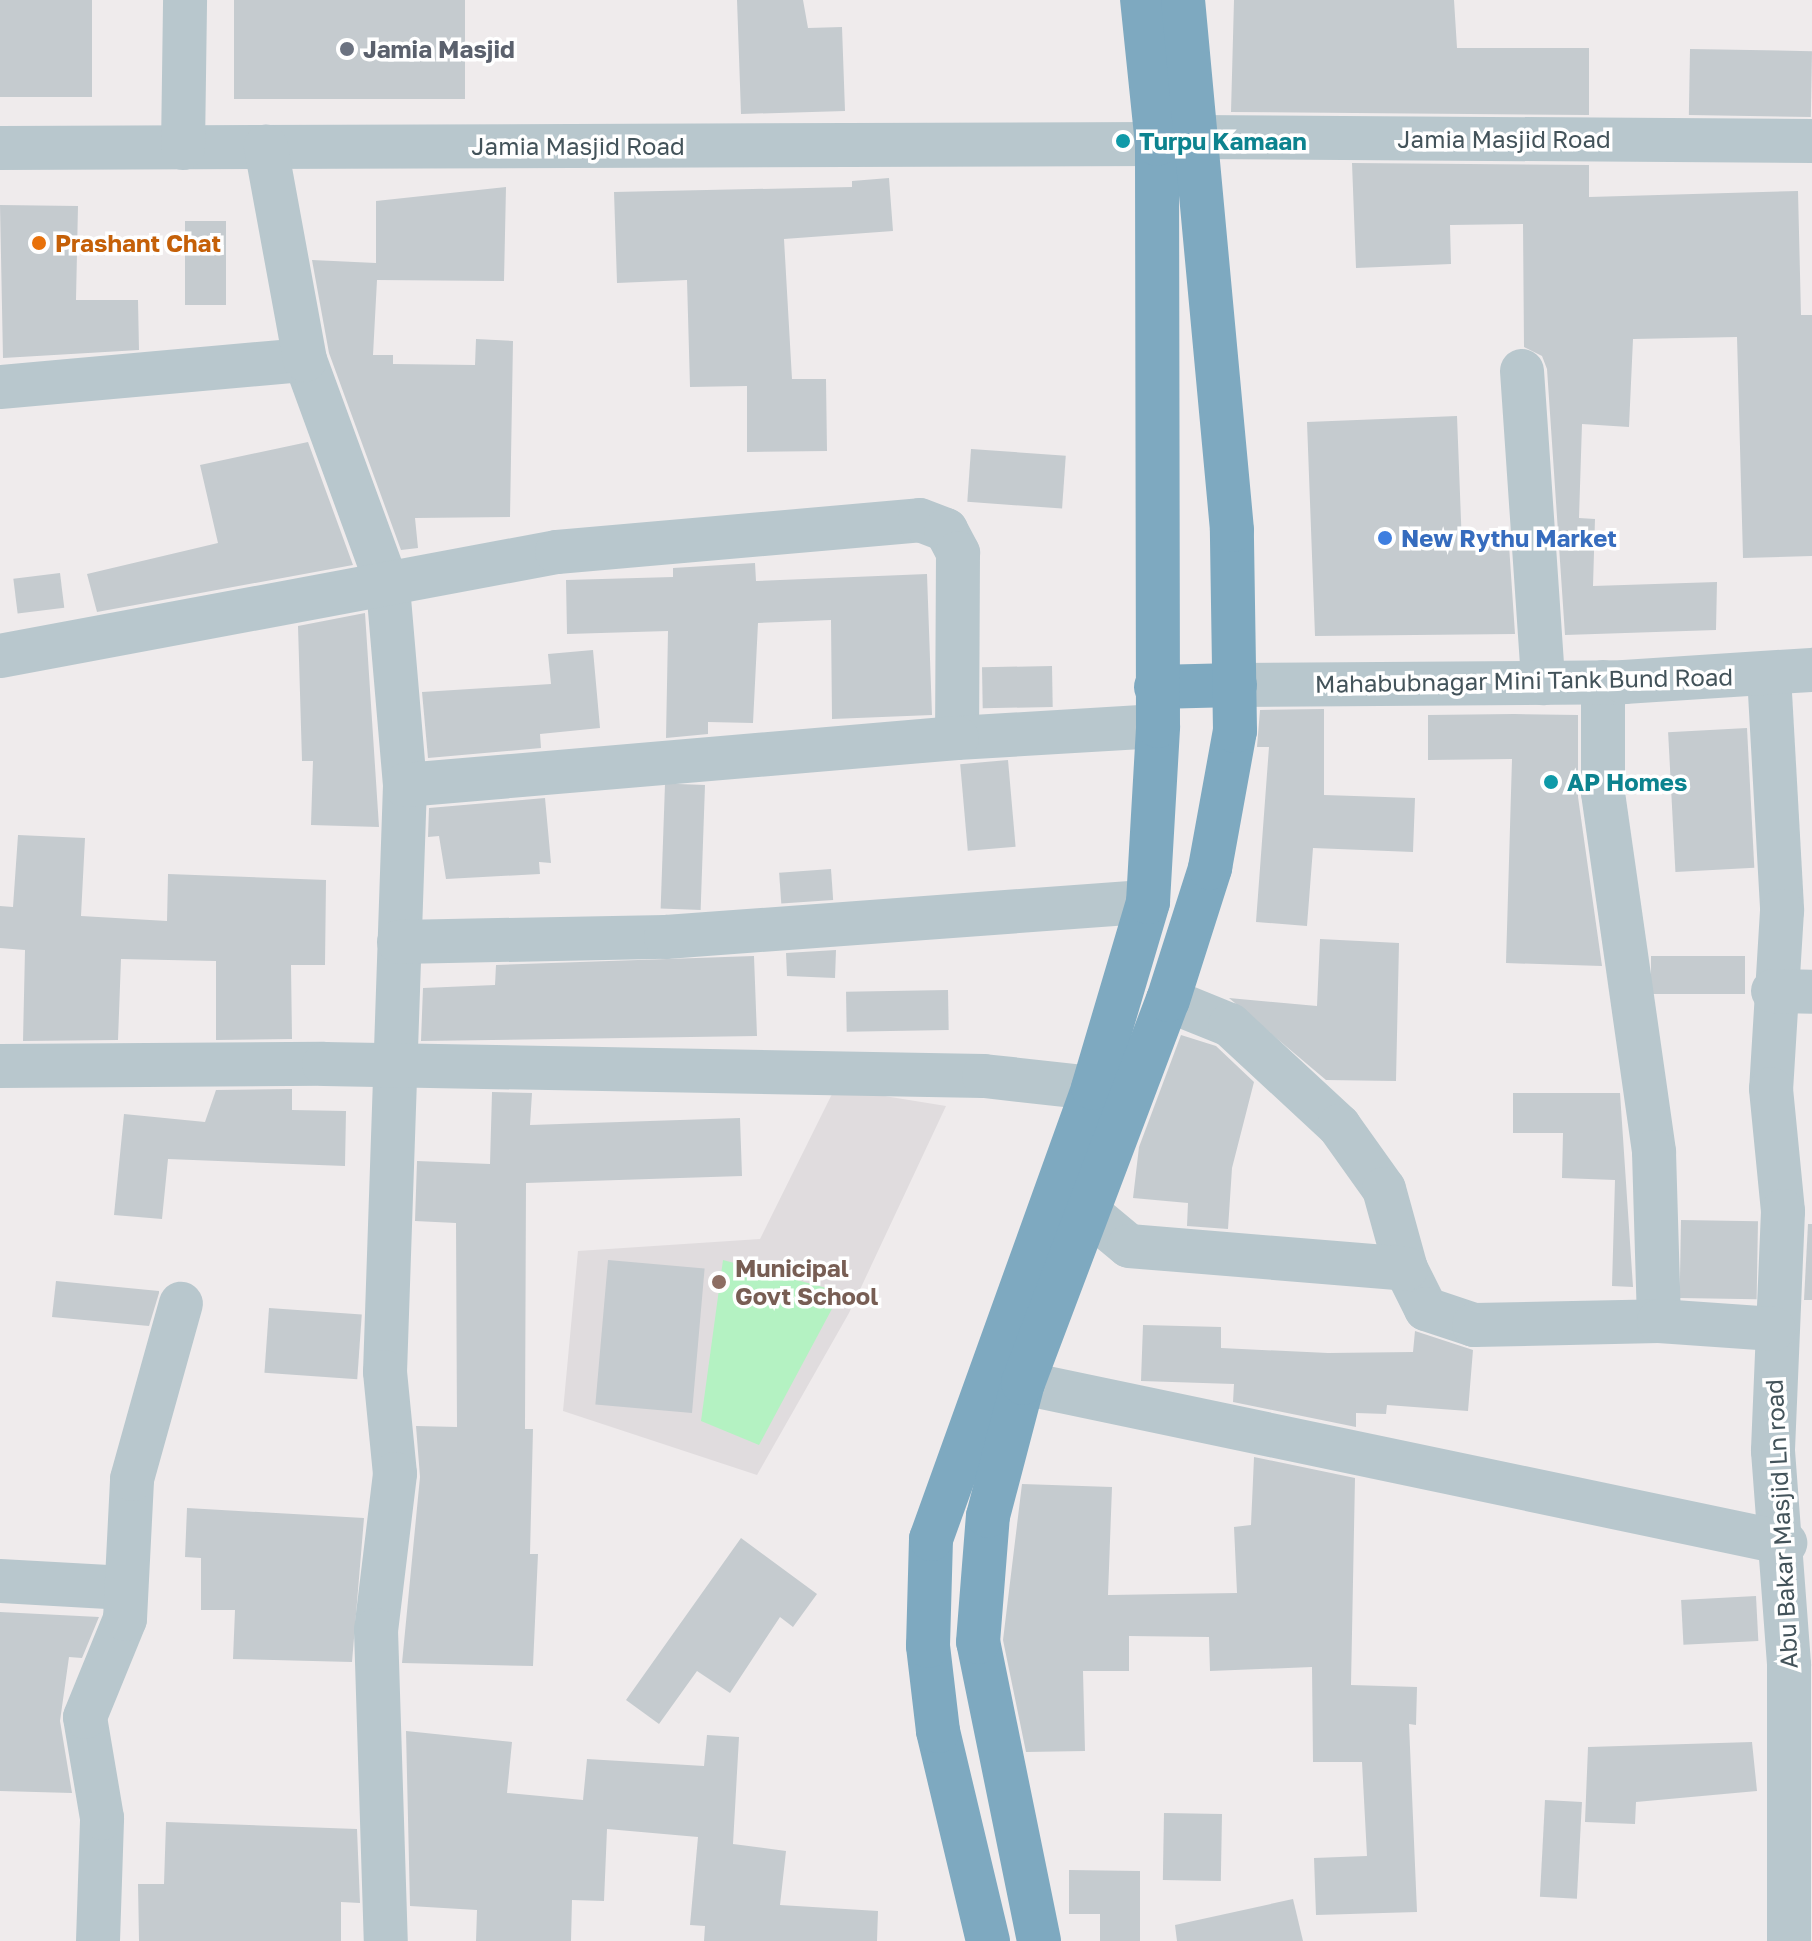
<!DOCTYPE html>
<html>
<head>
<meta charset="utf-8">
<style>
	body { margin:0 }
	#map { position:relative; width:1812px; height:1941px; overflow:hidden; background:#efebec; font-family:"Golos Text",sans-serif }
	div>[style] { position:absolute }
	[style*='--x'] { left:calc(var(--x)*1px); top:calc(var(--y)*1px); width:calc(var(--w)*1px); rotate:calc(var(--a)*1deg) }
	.education>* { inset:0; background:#e0dcde }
	.green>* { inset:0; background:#b4f2c2 }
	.building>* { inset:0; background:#c5cbcf; transform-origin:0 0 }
	.minor>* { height:44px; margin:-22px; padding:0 22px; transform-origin:22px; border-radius:22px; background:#b8c7cd }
	.highway>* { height:44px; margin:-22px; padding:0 22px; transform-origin:22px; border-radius:22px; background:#7ea9c0 }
	.dots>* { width:22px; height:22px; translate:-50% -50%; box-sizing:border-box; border:4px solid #fff; border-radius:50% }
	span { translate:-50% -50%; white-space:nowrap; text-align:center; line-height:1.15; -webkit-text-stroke:7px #fff; paint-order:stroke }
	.worship-label { font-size:24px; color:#5b616d; font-weight:700 }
	.left { translate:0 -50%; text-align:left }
	.street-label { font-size:24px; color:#43535a }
	.culture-label { font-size:24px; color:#0d838f; font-weight:700 }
	.food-label { font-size:24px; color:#c56008; font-weight:700 }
	.shop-label { font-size:24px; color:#366cbe; font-weight:700 }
	.education-label { font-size:24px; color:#785e54; font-weight:700 }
</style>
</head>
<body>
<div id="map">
	<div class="education">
		<i style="clip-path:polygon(835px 1088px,946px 1106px,849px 1313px,757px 1475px,563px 1411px,578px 1251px,760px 1239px)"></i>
	</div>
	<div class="green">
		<i style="clip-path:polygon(723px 1260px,841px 1292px,759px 1445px,701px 1421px)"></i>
	</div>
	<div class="building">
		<i style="left:0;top:0;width:92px;height:97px"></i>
		<i style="left:234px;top:0;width:231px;height:99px"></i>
		<i style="clip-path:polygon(737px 0,803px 0,808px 28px,842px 27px,845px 111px,741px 114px)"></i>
		<i style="clip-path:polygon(1234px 0,1454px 0,1457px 48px,1589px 48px,1589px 115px,1231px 112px)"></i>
		<i style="left:1690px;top:49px;width:122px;height:66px;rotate:1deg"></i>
		<i style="clip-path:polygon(1352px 163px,1589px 165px,1589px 197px,1798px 191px,1801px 315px,1812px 315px,1812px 556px,1743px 558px,1737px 337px,1633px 339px,1629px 427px,1582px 424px,1579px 518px,1595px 519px,1593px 586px,1717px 582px,1716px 630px,1565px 635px,1547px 369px,1542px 356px,1524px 347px,1523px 224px,1450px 225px,1451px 264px,1356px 268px)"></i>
		<i style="clip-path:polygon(889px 178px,893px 231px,784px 239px,792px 379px,826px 379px,827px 451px,747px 452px,747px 386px,690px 387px,687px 280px,617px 283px,614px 192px,852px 187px,852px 181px)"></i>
		<i style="clip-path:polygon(506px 187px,504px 281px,377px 280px,373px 355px,393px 355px,393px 364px,475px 365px,476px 339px,513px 341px,510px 517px,415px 518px,418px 548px,401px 550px,329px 353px,312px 260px,376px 263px,376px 201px)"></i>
		<i style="clip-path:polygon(0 205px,78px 206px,76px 300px,138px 300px,139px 350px,3px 358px)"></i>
		<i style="left:185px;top:221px;width:41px;height:84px"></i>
		<i style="clip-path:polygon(1457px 416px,1462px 546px,1509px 545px,1515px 634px,1315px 636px,1307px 422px)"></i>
		<i style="clip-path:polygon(308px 442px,353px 565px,97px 612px,87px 574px,218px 543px,200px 465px)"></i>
		<i style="left:971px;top:449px;width:95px;height:53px;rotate:4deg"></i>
		<i style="clip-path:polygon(755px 563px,756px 581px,927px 574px,932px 715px,832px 719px,831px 620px,758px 623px,753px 723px,708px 722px,708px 734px,666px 738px,668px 631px,567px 634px,566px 580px,673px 577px,673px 568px)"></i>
		<i style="left:60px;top:573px;width:35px;height:47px;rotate:83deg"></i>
		<i style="clip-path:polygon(365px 613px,379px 827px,311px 825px,313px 761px,302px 761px,298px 626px)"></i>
		<i style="clip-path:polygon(593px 650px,600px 728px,540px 734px,541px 748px,428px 758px,422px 692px,551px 684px,548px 654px)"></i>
		<i style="left:1052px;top:666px;width:41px;height:70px;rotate:89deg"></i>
		<i style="clip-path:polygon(1324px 709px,1324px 795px,1415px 798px,1413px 852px,1313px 848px,1307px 926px,1256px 922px,1269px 747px,1257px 747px,1260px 710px)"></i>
		<i style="clip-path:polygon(1514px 714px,1578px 715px,1578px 797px,1602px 966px,1506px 963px,1512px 759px,1428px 760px,1428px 715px)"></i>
		<i style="left:1747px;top:728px;width:140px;height:79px;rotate:87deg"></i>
		<i style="left:1008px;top:760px;width:87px;height:48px;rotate:85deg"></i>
		<i style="left:705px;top:785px;width:125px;height:40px;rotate:92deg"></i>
		<i style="clip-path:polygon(545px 798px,551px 863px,539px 862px,540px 874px,446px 879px,439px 836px,428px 837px,429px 808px)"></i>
		<i style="clip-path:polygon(18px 835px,85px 838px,81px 916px,167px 921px,168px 874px,326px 880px,325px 965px,291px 965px,292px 1039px,216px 1040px,216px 961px,121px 959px,118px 1040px,23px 1041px,25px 950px,0 948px,0 906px,13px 907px)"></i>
		<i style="left:831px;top:869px;width:31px;height:52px;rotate:86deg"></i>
		<i style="clip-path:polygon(1320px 939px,1399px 943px,1396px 1081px,1326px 1080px,1229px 998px,1317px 1006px)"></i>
		<i style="clip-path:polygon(836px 950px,835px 978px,787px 976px,786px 953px)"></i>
		<i style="clip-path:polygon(754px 956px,757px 1036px,421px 1041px,423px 988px,495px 985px,496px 965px)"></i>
		<i style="left:1651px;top:956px;width:94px;height:38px"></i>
		<i style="left:948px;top:990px;width:40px;height:102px;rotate:89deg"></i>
		<i style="clip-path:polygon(1181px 1035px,1216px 1046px,1254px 1082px,1232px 1168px,1228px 1229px,1187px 1226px,1188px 1203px,1133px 1198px,1139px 1147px)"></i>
		<i style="clip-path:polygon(292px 1089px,292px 1110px,346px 1111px,345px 1166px,168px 1159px,162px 1219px,114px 1215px,124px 1114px,205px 1122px,216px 1090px)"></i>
		<i style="clip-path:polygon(492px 1092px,532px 1093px,530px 1125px,740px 1118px,742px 1176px,526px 1183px,525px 1429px,533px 1429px,530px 1554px,538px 1554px,533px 1666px,402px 1663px,420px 1477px,416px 1426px,457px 1427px,456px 1223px,415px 1221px,417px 1161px,490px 1164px)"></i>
		<i style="clip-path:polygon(1513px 1093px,1620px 1093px,1633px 1287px,1612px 1286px,1615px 1180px,1562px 1178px,1563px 1133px,1513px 1133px)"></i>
		<i style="left:1681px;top:1220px;width:77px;height:78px;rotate:1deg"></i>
		<i style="clip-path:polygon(1808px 1224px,1812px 1224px,1812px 1300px,1804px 1300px)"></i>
		<i style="left:608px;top:1260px;width:97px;height:145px;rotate:5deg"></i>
		<i style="clip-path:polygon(56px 1281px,159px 1291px,159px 1293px,149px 1326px,52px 1317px)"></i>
		<i style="left:269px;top:1308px;width:93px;height:65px;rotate:4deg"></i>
		<i style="clip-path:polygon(1143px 1325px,1221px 1327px,1221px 1348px,1328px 1353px,1413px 1352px,1415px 1331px,1473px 1350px,1468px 1411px,1387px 1405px,1386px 1414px,1356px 1413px,1356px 1427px,1233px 1402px,1234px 1384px,1141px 1381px)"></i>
		<i style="clip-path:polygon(1254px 1457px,1355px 1478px,1351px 1685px,1417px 1687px,1416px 1725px,1409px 1724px,1417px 1912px,1316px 1915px,1314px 1858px,1367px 1856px,1362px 1762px,1313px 1762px,1312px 1667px,1210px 1671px,1209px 1637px,1129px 1636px,1129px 1671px,1083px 1671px,1085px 1751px,1026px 1752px,1003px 1640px,1022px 1484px,1112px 1487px,1108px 1595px,1237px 1593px,1234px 1527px,1251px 1525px)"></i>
		<i style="clip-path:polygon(187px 1508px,364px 1518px,352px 1662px,233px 1659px,235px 1610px,201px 1610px,201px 1558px,185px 1557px)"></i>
		<i style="clip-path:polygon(741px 1538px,817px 1594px,793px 1627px,780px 1617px,730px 1693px,697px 1671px,659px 1724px,626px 1700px)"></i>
		<i style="left:1756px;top:1596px;width:45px;height:75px;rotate:87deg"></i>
		<i style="clip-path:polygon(0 1612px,99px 1617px,82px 1658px,69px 1657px,60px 1721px,72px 1793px,0 1791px)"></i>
		<i style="clip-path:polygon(406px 1731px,512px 1742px,507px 1793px,583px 1800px,587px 1759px,704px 1766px,707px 1735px,739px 1737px,733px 1844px,786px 1851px,780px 1905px,878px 1911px,877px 1941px,704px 1941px,705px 1926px,690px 1925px,698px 1837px,607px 1829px,604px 1901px,572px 1900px,571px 1941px,476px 1941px,477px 1910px,410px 1906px)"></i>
		<i style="clip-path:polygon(1752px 1742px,1757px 1791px,1636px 1802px,1635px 1824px,1585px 1822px,1588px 1747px)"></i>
		<i style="left:1545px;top:1800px;width:37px;height:97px;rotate:3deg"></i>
		<i style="left:1164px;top:1813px;width:58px;height:67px;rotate:1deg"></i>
		<i style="clip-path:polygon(166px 1822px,357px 1829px,360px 1903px,341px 1902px,341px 1941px,139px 1941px,138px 1884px,164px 1884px)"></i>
		<i style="clip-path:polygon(1069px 1870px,1140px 1871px,1140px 1941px,1100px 1941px,1100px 1914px,1069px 1914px)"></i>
		<i style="clip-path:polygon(1293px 1899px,1303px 1941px,1177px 1941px,1175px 1925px)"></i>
	</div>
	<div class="minor">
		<i style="--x:0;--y:148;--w:1157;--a:-0.2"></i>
		<i style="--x:1157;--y:144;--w:40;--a:-10"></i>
		<i style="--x:1196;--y:137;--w:616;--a:0.37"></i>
		<i style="--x:183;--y:148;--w:148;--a:-89.2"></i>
		<i style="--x:305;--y:360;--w:242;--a:69.9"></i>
		<i style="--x:388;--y:587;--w:199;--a:85.1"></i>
		<i style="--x:405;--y:785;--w:587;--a:91.95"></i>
		<i style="--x:385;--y:1372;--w:102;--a:84.4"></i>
		<i style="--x:395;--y:1474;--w:157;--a:96.9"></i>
		<i style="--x:376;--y:1630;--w:311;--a:88.2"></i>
		<i style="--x:1522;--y:371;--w:313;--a:86.1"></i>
		<i style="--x:0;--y:387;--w:306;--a:-5.1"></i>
		<i style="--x:305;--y:360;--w:217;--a:-100.4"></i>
		<i style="--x:0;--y:656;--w:567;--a:-10.58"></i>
		<i style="--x:557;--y:552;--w:364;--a:-5"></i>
		<i style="--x:920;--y:520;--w:28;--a:21"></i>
		<i style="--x:946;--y:530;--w:26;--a:62"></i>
		<i style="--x:958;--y:553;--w:185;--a:90.3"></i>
		<i style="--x:957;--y:738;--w:201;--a:-3.4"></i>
		<i style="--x:1769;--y:675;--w:236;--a:86.8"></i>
		<i style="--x:1782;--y:911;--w:178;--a:93.5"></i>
		<i style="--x:1771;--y:1089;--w:123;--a:84.4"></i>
		<i style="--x:1783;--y:1211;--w:240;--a:92.4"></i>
		<i style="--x:1773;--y:1451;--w:215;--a:85.7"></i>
		<i style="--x:1789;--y:1665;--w:276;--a:90"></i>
		<i style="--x:1603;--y:682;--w:111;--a:90"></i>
		<i style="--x:1603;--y:793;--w:363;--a:81.9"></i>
		<i style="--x:1654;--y:1152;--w:169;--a:88.3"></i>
		<i style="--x:1235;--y:685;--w:389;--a:-0.4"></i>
		<i style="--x:1624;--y:682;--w:188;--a:-3.7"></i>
		<i style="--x:405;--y:785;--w:554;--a:-4.87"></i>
		<i style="--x:399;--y:942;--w:267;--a:-1.1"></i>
		<i style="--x:666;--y:937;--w:483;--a:-4.2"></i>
		<i style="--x:1773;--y:991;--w:39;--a:1"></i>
		<i style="--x:1168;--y:1000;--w:67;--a:22"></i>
		<i style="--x:1230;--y:1025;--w:149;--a:42.8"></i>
		<i style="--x:1339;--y:1126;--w:77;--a:54.5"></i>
		<i style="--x:1384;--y:1189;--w:83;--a:74.6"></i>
		<i style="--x:1406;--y:1269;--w:45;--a:63.4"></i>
		<i style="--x:1426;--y:1309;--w:51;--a:18.4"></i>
		<i style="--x:1474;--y:1325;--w:185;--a:-1.2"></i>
		<i style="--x:1659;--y:1321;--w:115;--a:4"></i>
		<i style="--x:0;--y:1066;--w:324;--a:-0.4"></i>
		<i style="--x:324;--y:1064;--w:660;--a:1.04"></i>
		<i style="--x:984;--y:1076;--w:110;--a:6.3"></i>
		<i style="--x:1088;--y:1212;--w:53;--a:39.7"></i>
		<i style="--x:1129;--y:1246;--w:278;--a:4.7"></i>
		<i style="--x:1023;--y:1383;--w:779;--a:11.86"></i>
		<i style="--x:0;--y:1581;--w:126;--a:3.2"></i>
		<i style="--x:98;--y:1941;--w:123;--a:-88.1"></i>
		<i style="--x:102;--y:1818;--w:102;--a:-99.6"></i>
		<i style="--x:85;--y:1717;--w:106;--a:-67.8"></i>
		<i style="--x:125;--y:1619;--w:140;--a:-87.1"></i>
		<i style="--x:132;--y:1479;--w:182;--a:-74.4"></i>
	</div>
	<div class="highway">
		<i style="--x:1156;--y:687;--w:79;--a:-1.5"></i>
		<i style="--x:988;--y:1941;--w:216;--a:-103.4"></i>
		<i style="--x:938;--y:1731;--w:86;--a:-96.7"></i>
		<i style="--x:928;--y:1646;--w:107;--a:-88.4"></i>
		<i style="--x:931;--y:1539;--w:479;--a:-70.2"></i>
		<i style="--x:1093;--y:1088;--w:194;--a:-73.5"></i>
		<i style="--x:1148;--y:902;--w:176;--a:-86.7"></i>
		<i style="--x:1158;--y:726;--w:582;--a:-90.1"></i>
		<i style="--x:1157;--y:144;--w:145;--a:-95.9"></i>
		<i style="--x:1039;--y:1941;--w:305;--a:-101.5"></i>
		<i style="--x:978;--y:1642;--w:126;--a:-85.5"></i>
		<i style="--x:988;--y:1516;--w:138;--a:-75.3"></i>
		<i style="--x:1023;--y:1383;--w:410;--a:-69.3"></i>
		<i style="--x:1168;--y:1000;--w:139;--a:-72.3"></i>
		<i style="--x:1210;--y:868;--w:139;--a:-79.7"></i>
		<i style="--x:1235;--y:731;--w:201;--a:-90.9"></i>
		<i style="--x:1232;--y:530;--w:532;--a:-95.28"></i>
	</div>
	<div class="dots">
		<i style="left:347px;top:49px;background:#6b7280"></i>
		<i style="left:1123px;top:141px;background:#0f9aa8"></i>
		<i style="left:39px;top:243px;background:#e8710a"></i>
		<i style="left:1385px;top:538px;background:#3f7fe0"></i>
		<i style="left:1551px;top:782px;background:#0f9aa8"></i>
		<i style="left:719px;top:1282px;background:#8d6e63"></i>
	</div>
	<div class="worship-label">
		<span class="left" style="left:363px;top:49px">Jamia Masjid</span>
	</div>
	<div class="street-label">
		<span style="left:1504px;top:139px">Jamia Masjid Road</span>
		<span style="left:578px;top:146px">Jamia Masjid Road</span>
		<span style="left:1524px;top:680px;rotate:-1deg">Mahabubnagar Mini Tank Bund Road</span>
		<span style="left:1781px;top:1524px;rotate:-93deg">Abu Bakar Masjid Ln road</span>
	</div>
	<div class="culture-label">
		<span class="left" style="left:1139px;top:141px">Turpu Kamaan</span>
		<span class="left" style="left:1567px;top:782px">AP Homes</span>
	</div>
	<div class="food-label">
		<span class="left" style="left:55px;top:243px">Prashant Chat</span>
	</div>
	<div class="shop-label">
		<span class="left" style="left:1401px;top:538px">New Rythu Market</span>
	</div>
	<div class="education-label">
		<span class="left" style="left:735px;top:1282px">Municipal<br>Govt School</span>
	</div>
</div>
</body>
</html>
